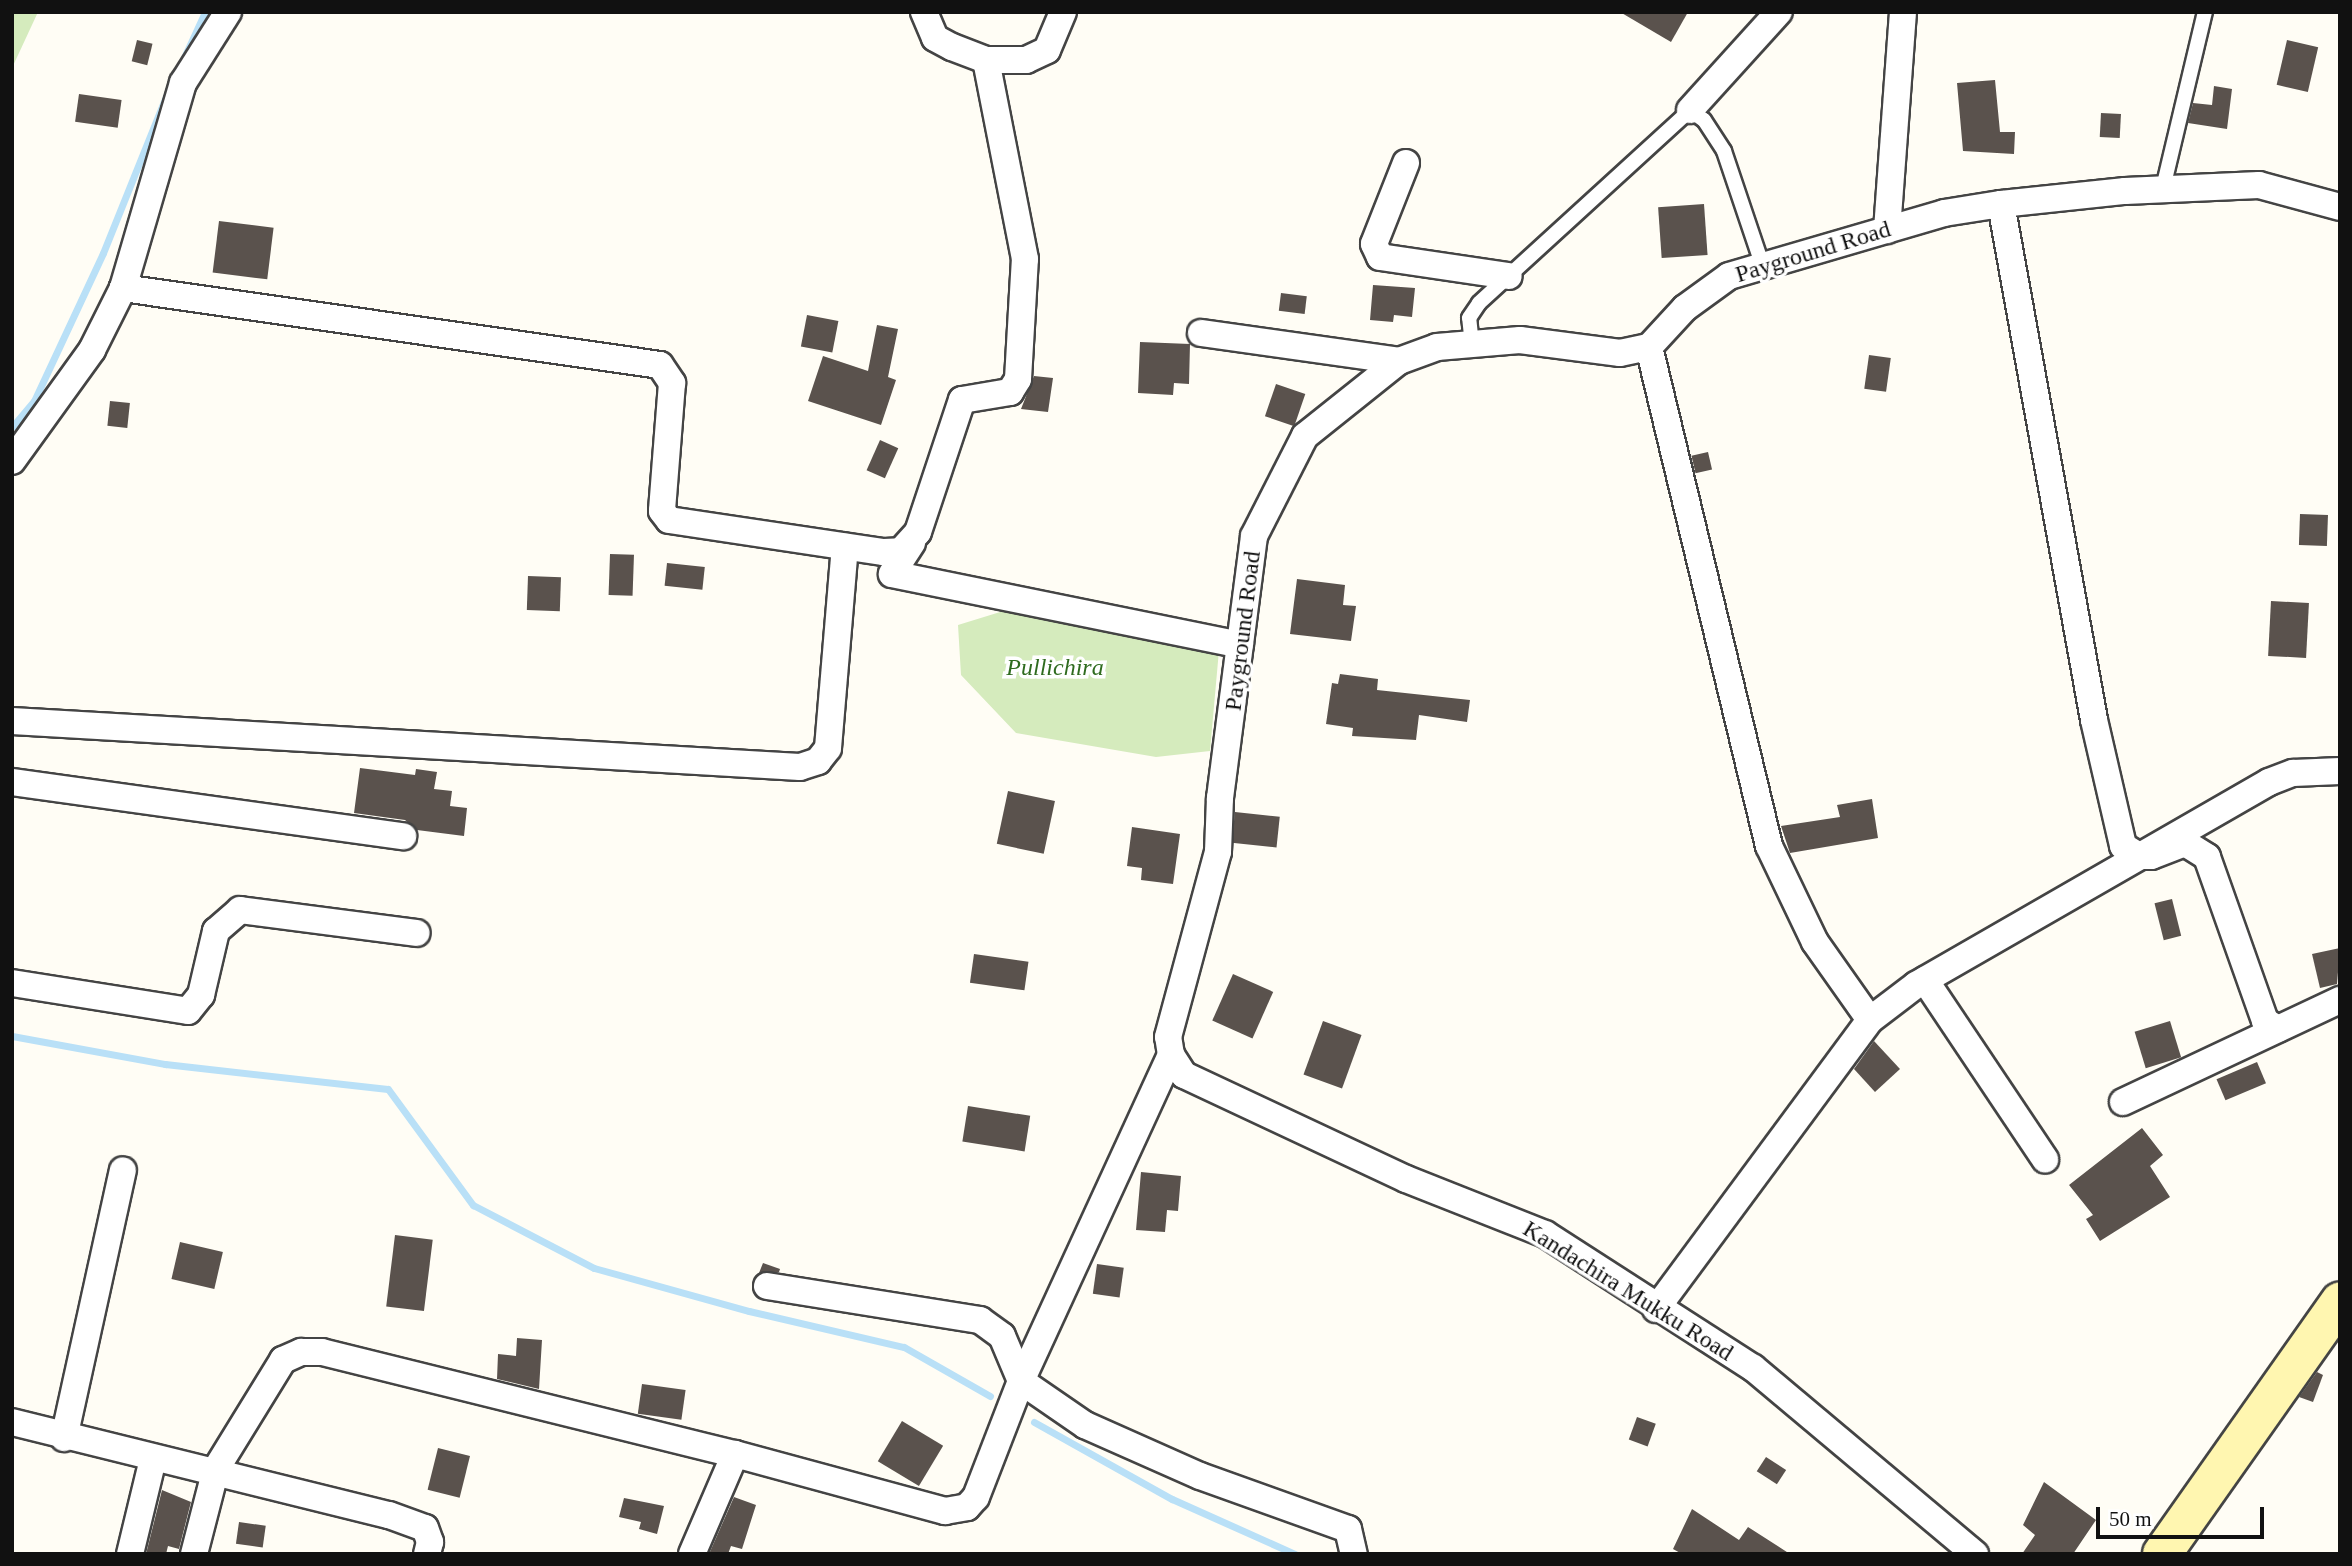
<!DOCTYPE html>
<html>
<head>
<meta charset="utf-8">
<style>
	body { margin:0 }
	#map { position:relative; width:2352px; height:1566px; overflow:hidden; background:#fffdf5; font-family:"Times New Roman",serif }
	div>[style] { position:absolute }
	[style*='--x'] { left:calc(var(--x)*1px); top:calc(var(--y)*1px); width:calc(var(--w)*1px); rotate:calc(var(--a)*1deg) }
	.green>* { inset:0; background:#d5ebbd }
	.stream>* { height:7px; margin:-3.5px; padding:0 3.5px; transform-origin:3.5px; border-radius:3.5px; background:#b9e0f7 }
	.building>* { inset:0; background:#5a524d; transform-origin:0 0 }
	.roads { filter:drop-shadow(2px 0 #444) drop-shadow(-2px 0 #444) drop-shadow(0 2px #444) drop-shadow(0 -2px #444) }
	.lane>* { height:14px; margin:-7px; padding:0 7px; transform-origin:7px; border-radius:7px; background:#fff }
	.street>* { height:26px; margin:-13px; padding:0 13px; transform-origin:13px; border-radius:13px; background:#fff }
	.secondary>* { height:38px; margin:-19px; padding:0 19px; transform-origin:19px; border-radius:19px; background:#fff6b0 }
	span { translate:-50% -50%; white-space:nowrap; text-align:center; line-height:1.15; -webkit-text-stroke:7px #fff; paint-order:stroke }
	.street-label { font-size:24px; color:#111 }
	.park-label { font-size:24px; color:#2f6b1f; font-style:italic }
	.frame { position:absolute; inset:0; border:14px solid #111; pointer-events:none }
	.scale { position:absolute; left:2096px; top:1507px; width:168px; height:32px; box-sizing:border-box; border:4px solid #111; border-top:0; padding-left:9px; font-size:21px; line-height:24px; white-space:nowrap; color:#111; -webkit-text-stroke:5px #fff; paint-order:stroke }
</style>
</head>
<body>
<div id="map">
	<div class="green">
		<i style="clip-path:polygon(12px 12px,38px 12px,12px 68px)"></i>
		<i style="clip-path:polygon(1059px 594px,1099px 613px,1219px 650px,1210px 751px,1156px 757px,1016px 733px,961px 675px,958px 625px)"></i>
	</div>
	<div class="stream">
		<i style="--x:182;--y:62;--w:55;--a:-65.3"></i>
		<i style="--x:12;--y:427;--w:34;--a:-50"></i>
		<i style="--x:34;--y:401;--w:163;--a:-65"></i>
		<i style="--x:103;--y:253;--w:177;--a:-68.1"></i>
		<i style="--x:12;--y:1036;--w:156;--a:10.4"></i>
		<i style="--x:165;--y:1064;--w:224;--a:6.4"></i>
		<i style="--x:388;--y:1089;--w:144;--a:53.8"></i>
		<i style="--x:473;--y:1205;--w:136;--a:27.5"></i>
		<i style="--x:594;--y:1268;--w:161;--a:15.5"></i>
		<i style="--x:749;--y:1311;--w:159;--a:13.1"></i>
		<i style="--x:904;--y:1347;--w:99;--a:29.7"></i>
		<i style="--x:1034;--y:1422;--w:158;--a:29.2"></i>
		<i style="--x:1172;--y:1499;--w:135;--a:24.1"></i>
	</div>
	<div class="building">
		<i style="clip-path:polygon(1620px 12px,1688px 12px,1671px 42px)"></i>
		<i style="left:137px;top:40px;width:16px;height:22px;rotate:14deg"></i>
		<i style="left:2287px;top:40px;width:32px;height:46px;rotate:13deg"></i>
		<i style="clip-path:polygon(1995px 80px,2000px 132px,2015px 132px,2014px 154px,1963px 151px,1957px 83px)"></i>
		<i style="clip-path:polygon(2214px 86px,2232px 89px,2227px 129px,2188px 123px,2193px 103px,2212px 105px)"></i>
		<i style="left:79px;top:94px;width:43px;height:28px;rotate:8deg"></i>
		<i style="left:2101px;top:113px;width:20px;height:24px;rotate:3deg"></i>
		<i style="left:1704px;top:204px;width:51px;height:46px;rotate:86deg"></i>
		<i style="left:219px;top:221px;width:55px;height:52px;rotate:7deg"></i>
		<i style="clip-path:polygon(1373px 285px,1415px 288px,1412px 317px,1394px 315px,1393px 322px,1370px 320px)"></i>
		<i style="left:1281px;top:293px;width:26px;height:18px;rotate:7deg"></i>
		<i style="left:807px;top:315px;width:32px;height:32px;rotate:11deg"></i>
		<i style="clip-path:polygon(877px 325px,898px 329px,888px 377px,896px 380px,881px 425px,808px 401px,823px 356px,868px 371px)"></i>
		<i style="clip-path:polygon(1140px 342px,1190px 344px,1189px 384px,1174px 383px,1173px 395px,1138px 393px)"></i>
		<i style="left:1869px;top:355px;width:22px;height:34px;rotate:8deg"></i>
		<i style="clip-path:polygon(1034px 376px,1053px 378px,1048px 412px,1021px 409px)"></i>
		<i style="left:1276px;top:384px;width:31px;height:34px;rotate:19deg"></i>
		<i style="left:110px;top:401px;width:20px;height:25px;rotate:6deg"></i>
		<i style="left:880px;top:440px;width:20px;height:33px;rotate:24deg"></i>
		<i style="left:1708px;top:452px;width:18px;height:17px;rotate:77deg"></i>
		<i style="left:2300px;top:514px;width:28px;height:31px;rotate:2deg"></i>
		<i style="left:610px;top:554px;width:24px;height:41px;rotate:2deg"></i>
		<i style="left:667px;top:563px;width:38px;height:23px;rotate:6deg"></i>
		<i style="left:528px;top:576px;width:33px;height:34px;rotate:2deg"></i>
		<i style="clip-path:polygon(1297px 579px,1345px 585px,1343px 605px,1356px 606px,1351px 641px,1290px 634px)"></i>
		<i style="left:2271px;top:601px;width:38px;height:55px;rotate:3deg"></i>
		<i style="clip-path:polygon(1340px 674px,1378px 679px,1377px 690px,1470px 700px,1467px 722px,1419px 715px,1416px 740px,1352px 736px,1353px 728px,1326px 724px,1332px 683px,1338px 684px)"></i>
		<i style="clip-path:polygon(360px 768px,415px 775px,416px 769px,437px 772px,434px 789px,452px 791px,450px 806px,467px 808px,464px 836px,417px 830px,405px 820px,354px 813px)"></i>
		<i style="left:1008px;top:791px;width:48px;height:54px;rotate:12deg"></i>
		<i style="clip-path:polygon(1872px 799px,1878px 838px,1790px 853px,1781px 826px,1840px 817px,1837px 805px)"></i>
		<i style="left:1235px;top:812px;width:45px;height:31px;rotate:6deg"></i>
		<i style="clip-path:polygon(1132px 827px,1180px 834px,1173px 884px,1141px 880px,1142px 868px,1127px 866px)"></i>
		<i style="left:2172px;top:899px;width:38px;height:18px;rotate:76deg"></i>
		<i style="clip-path:polygon(2340px 948px,2337px 984px,2320px 988px,2312px 954px)"></i>
		<i style="left:974px;top:954px;width:55px;height:29px;rotate:8deg"></i>
		<i style="left:1233px;top:974px;width:44px;height:51px;rotate:24deg"></i>
		<i style="left:1323px;top:1021px;width:41px;height:57px;rotate:20deg"></i>
		<i style="left:2170px;top:1021px;width:38px;height:37px;rotate:73deg"></i>
		<i style="clip-path:polygon(1874px 1041px,1900px 1069px,1875px 1092px,1854px 1069px)"></i>
		<i style="left:2257px;top:1062px;width:23px;height:44px;rotate:67deg"></i>
		<i style="left:968px;top:1106px;width:63px;height:36px;rotate:9deg"></i>
		<i style="clip-path:polygon(2142px 1128px,2163px 1155px,2150px 1166px,2170px 1197px,2100px 1241px,2086px 1219px,2093px 1215px,2069px 1185px)"></i>
		<i style="clip-path:polygon(1141px 1172px,1181px 1176px,1178px 1211px,1167px 1210px,1165px 1232px,1136px 1230px)"></i>
		<i style="left:395px;top:1235px;width:38px;height:72px;rotate:7deg"></i>
		<i style="left:180px;top:1242px;width:44px;height:38px;rotate:13deg"></i>
		<i style="clip-path:polygon(763px 1263px,780px 1269px,779px 1272px,759px 1273px)"></i>
		<i style="left:1097px;top:1264px;width:27px;height:30px;rotate:8deg"></i>
		<i style="clip-path:polygon(517px 1338px,542px 1340px,539px 1389px,497px 1379px,498px 1354px,516px 1356px)"></i>
		<i style="clip-path:polygon(2317px 1372px,2323px 1375px,2313px 1402px,2299px 1397px)"></i>
		<i style="left:642px;top:1384px;width:44px;height:30px;rotate:8deg"></i>
		<i style="left:1637px;top:1417px;width:20px;height:24px;rotate:20deg"></i>
		<i style="left:902px;top:1421px;width:48px;height:47px;rotate:31deg"></i>
		<i style="left:438px;top:1448px;width:33px;height:43px;rotate:14deg"></i>
		<i style="left:1766px;top:1457px;width:24px;height:17px;rotate:33deg"></i>
		<i style="clip-path:polygon(2044px 1482px,2096px 1520px,2073px 1554px,2022px 1554px,2035px 1535px,2023px 1525px)"></i>
		<i style="clip-path:polygon(162px 1490px,191px 1502px,179px 1549px,168px 1546px,166px 1554px,146px 1554px)"></i>
		<i style="clip-path:polygon(734px 1497px,756px 1505px,742px 1549px,731px 1546px,728px 1554px,709px 1554px)"></i>
		<i style="clip-path:polygon(624px 1498px,664px 1506px,657px 1534px,639px 1529px,641px 1522px,619px 1517px)"></i>
		<i style="clip-path:polygon(1692px 1509px,1739px 1540px,1748px 1527px,1790px 1554px,1682px 1554px,1673px 1549px)"></i>
		<i style="left:239px;top:1522px;width:27px;height:22px;rotate:8deg"></i>
	</div>
	<div class="roads">
		<div class="lane">
			<i style="--x:2163;--y:188;--w:181;--a:-76.6"></i>
			<i style="--x:1472;--y:345;--w:27;--a:-96"></i>
			<i style="--x:1469;--y:318;--w:18;--a:-56"></i>
			<i style="--x:1479;--y:303;--w:286;--a:-42.4"></i>
			<i style="--x:1690;--y:110;--w:17;--a:36"></i>
			<i style="--x:1704;--y:120;--w:37;--a:57"></i>
			<i style="--x:1724;--y:151;--w:119;--a:71.4"></i>
		</div>
		<div class="street">
			<i style="--x:924;--y:12;--w:28;--a:67"></i>
			<i style="--x:935;--y:38;--w:19;--a:28"></i>
			<i style="--x:952;--y:47;--w:36;--a:21"></i>
			<i style="--x:986;--y:60;--w:40;--a:0"></i>
			<i style="--x:1026;--y:60;--w:23;--a:-25"></i>
			<i style="--x:1047;--y:50;--w:41;--a:-67.2"></i>
			<i style="--x:1690;--y:110;--w:132;--a:-47.8"></i>
			<i style="--x:1406;--y:163;--w:87;--a:111.6"></i>
			<i style="--x:1374;--y:244;--w:14;--a:65"></i>
			<i style="--x:1380;--y:257;--w:130;--a:8.4"></i>
			<i style="--x:2001;--y:204;--w:524;--a:79.78"></i>
			<i style="--x:2094;--y:720;--w:129;--a:77"></i>
			<i style="--x:2123;--y:846;--w:19;--a:32"></i>
			<i style="--x:2139;--y:856;--w:12;--a:0"></i>
			<i style="--x:2151;--y:856;--w:36;--a:-21"></i>
			<i style="--x:2185;--y:843;--w:26;--a:32"></i>
			<i style="--x:2207;--y:857;--w:174;--a:70.5"></i>
			<i style="--x:2265;--y:1021;--w:15;--a:32"></i>
			<i style="--x:1887;--y:230;--w:219;--a:-85.8"></i>
			<i style="--x:123;--y:288;--w:542;--a:8.16"></i>
			<i style="--x:660;--y:365;--w:22;--a:56"></i>
			<i style="--x:672;--y:383;--w:128;--a:94.5"></i>
			<i style="--x:662;--y:511;--w:11;--a:52"></i>
			<i style="--x:669;--y:520;--w:217;--a:8.5"></i>
			<i style="--x:884;--y:552;--w:17;--a:-3"></i>
			<i style="--x:901;--y:551;--w:25;--a:-48"></i>
			<i style="--x:918;--y:532;--w:139;--a:-71.6"></i>
			<i style="--x:962;--y:400;--w:49;--a:-9.5"></i>
			<i style="--x:1010;--y:392;--w:15;--a:-58"></i>
			<i style="--x:1018;--y:379;--w:120;--a:-86.7"></i>
			<i style="--x:1025;--y:259;--w:203;--a:-101.1"></i>
			<i style="--x:1201;--y:333;--w:200;--a:8"></i>
			<i style="--x:1649;--y:347;--w:513;--a:76.48"></i>
			<i style="--x:1769;--y:846;--w:106;--a:64.4"></i>
			<i style="--x:1815;--y:942;--w:95;--a:54.8"></i>
			<i style="--x:12;--y:461;--w:137;--a:-54.2"></i>
			<i style="--x:92;--y:350;--w:69;--a:-63.4"></i>
			<i style="--x:123;--y:288;--w:214;--a:-73.7"></i>
			<i style="--x:183;--y:83;--w:84;--a:-57.6"></i>
			<i style="--x:912;--y:543;--w:37;--a:123"></i>
			<i style="--x:892;--y:574;--w:355;--a:11.5"></i>
			<i style="--x:12;--y:721;--w:789;--a:3.34"></i>
			<i style="--x:800;--y:767;--w:19;--a:-18"></i>
			<i style="--x:818;--y:761;--w:16;--a:-52"></i>
			<i style="--x:828;--y:748;--w:202;--a:-85.2"></i>
			<i style="--x:12;--y:782;--w:395;--a:7.9"></i>
			<i style="--x:1925;--y:980;--w:216;--a:56.2"></i>
			<i style="--x:12;--y:983;--w:178;--a:9"></i>
			<i style="--x:188;--y:1011;--w:21;--a:-51"></i>
			<i style="--x:201;--y:995;--w:66;--a:-76.8"></i>
			<i style="--x:216;--y:931;--w:32;--a:-41"></i>
			<i style="--x:240;--y:910;--w:178;--a:7.4"></i>
			<i style="--x:2123;--y:1102;--w:240;--a:-25.2"></i>
			<i style="--x:767;--y:1286;--w:216;--a:9.1"></i>
			<i style="--x:980;--y:1320;--w:27;--a:36"></i>
			<i style="--x:1002;--y:1336;--w:49;--a:67.1"></i>
			<i style="--x:1021;--y:1381;--w:78;--a:34.5"></i>
			<i style="--x:1085;--y:1425;--w:126;--a:23.9"></i>
			<i style="--x:1200;--y:1476;--w:157;--a:19.7"></i>
			<i style="--x:1348;--y:1529;--w:26;--a:77"></i>
			<i style="--x:1656;--y:1309;--w:360;--a:-53.5"></i>
			<i style="--x:1870;--y:1020;--w:58;--a:-37.3"></i>
			<i style="--x:1916;--y:985;--w:407;--a:-29.9"></i>
			<i style="--x:2269;--y:782;--w:26;--a:-21"></i>
			<i style="--x:2293;--y:773;--w:47;--a:-2.4"></i>
			<i style="--x:12;--y:1422;--w:388;--a:13.9"></i>
			<i style="--x:389;--y:1515;--w:38;--a:20"></i>
			<i style="--x:425;--y:1528;--w:15;--a:70"></i>
			<i style="--x:430;--y:1542;--w:12;--a:104"></i>
			<i style="--x:64;--y:1438;--w:274;--a:-77.6"></i>
			<i style="--x:130;--y:1554;--w:98;--a:-76.4"></i>
			<i style="--x:194;--y:1554;--w:88;--a:-75.5"></i>
			<i style="--x:216;--y:1469;--w:128;--a:-58.4"></i>
			<i style="--x:283;--y:1360;--w:20;--a:-24"></i>
			<i style="--x:301;--y:1352;--w:21;--a:0"></i>
			<i style="--x:322;--y:1352;--w:425;--a:13.9"></i>
			<i style="--x:735;--y:1454;--w:218;--a:15.2"></i>
			<i style="--x:945;--y:1511;--w:22;--a:-10"></i>
			<i style="--x:967;--y:1507;--w:13;--a:-48"></i>
			<i style="--x:976;--y:1497;--w:124;--a:-68.8"></i>
			<i style="--x:1021;--y:1381;--w:359;--a:-65.3"></i>
			<i style="--x:692;--y:1554;--w:109;--a:-66.7"></i>
			<i style="--x:1975;--y:1554;--w:290;--a:-140"></i>
			<i style="--x:1753;--y:1368;--w:247;--a:-147.2"></i>
			<i style="--x:1545;--y:1234;--w:149;--a:-158.4"></i>
			<i style="--x:1406;--y:1179;--w:245;--a:-154.9"></i>
			<i style="--x:1184;--y:1075;--w:24;--a:-123"></i>
			<i style="--x:1171;--y:1055;--w:18;--a:-99"></i>
			<i style="--x:1168;--y:1037;--w:192;--a:-74.9"></i>
			<i style="--x:1218;--y:852;--w:54;--a:-87.9"></i>
			<i style="--x:1220;--y:798;--w:264;--a:-82.6"></i>
			<i style="--x:1254;--y:536;--w:112;--a:-63"></i>
			<i style="--x:1305;--y:436;--w:120;--a:-38.6"></i>
			<i style="--x:1399;--y:361;--w:40;--a:-20.2"></i>
			<i style="--x:1437;--y:347;--w:83;--a:-4.8"></i>
			<i style="--x:1520;--y:340;--w:101;--a:7.4"></i>
			<i style="--x:1620;--y:353;--w:30;--a:-12"></i>
			<i style="--x:1649;--y:347;--w:53;--a:-47.3"></i>
			<i style="--x:1685;--y:308;--w:54;--a:-36"></i>
			<i style="--x:1729;--y:276;--w:224;--a:-16.3"></i>
			<i style="--x:1944;--y:213;--w:58;--a:-9"></i>
			<i style="--x:2001;--y:204;--w:125;--a:-6"></i>
			<i style="--x:2125;--y:191;--w:134;--a:-2.6"></i>
			<i style="--x:2259;--y:185;--w:84;--a:15.2"></i>
		</div>
		<div class="secondary">
			<i style="--x:2162;--y:1554;--w:309;--a:-54.8"></i>
		</div>
	</div>
	<div class="street-label">
		<span style="left:1813px;top:252px;rotate:-17deg">Payground Road</span>
		<span style="left:1243px;top:631px;rotate:-83deg">Payground Road</span>
		<span style="left:1628px;top:1291px;rotate:32deg">Kandachira Mukku Road</span>
	</div>
	<div class="park-label">
		<span style="left:1055px;top:668px">Pullichira</span>
	</div>
	<div class="frame"></div>
	<div class="scale">50 m</div>
</div>
</body>
</html>
